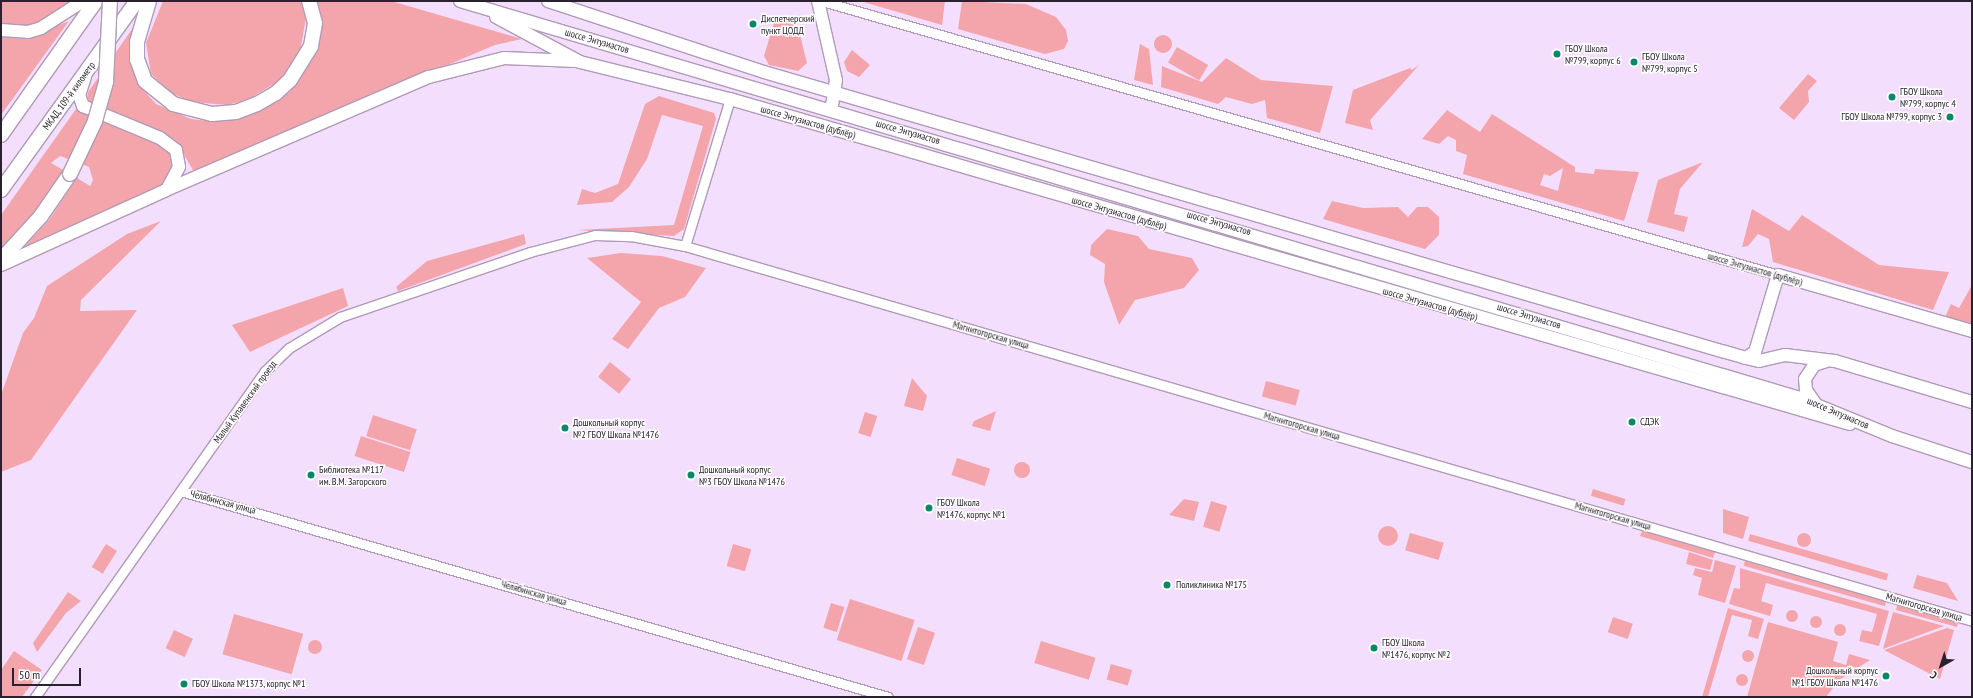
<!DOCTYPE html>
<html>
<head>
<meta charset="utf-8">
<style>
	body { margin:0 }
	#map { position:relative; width:1973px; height:698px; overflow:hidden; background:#f4defd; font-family:"PT Sans Narrow",sans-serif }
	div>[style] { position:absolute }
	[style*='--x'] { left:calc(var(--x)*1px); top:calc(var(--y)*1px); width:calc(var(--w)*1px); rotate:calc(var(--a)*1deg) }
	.green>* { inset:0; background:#f4a5ac; transform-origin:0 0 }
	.round { border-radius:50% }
	.roads { filter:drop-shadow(1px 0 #af9ab7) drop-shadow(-1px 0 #af9ab7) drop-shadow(0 1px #af9ab7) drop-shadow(0 -1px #af9ab7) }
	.minor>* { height:9px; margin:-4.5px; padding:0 4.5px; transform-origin:4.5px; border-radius:4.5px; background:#fff }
	.major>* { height:12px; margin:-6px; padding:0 6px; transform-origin:6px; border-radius:6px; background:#fff }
	.highway>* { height:14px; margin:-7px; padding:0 7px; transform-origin:7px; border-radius:7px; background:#fff }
	.bridges { filter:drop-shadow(1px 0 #af9ab7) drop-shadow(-1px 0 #af9ab7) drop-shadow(0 1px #af9ab7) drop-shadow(0 -1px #af9ab7) }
	.highway-bridge>* { height:14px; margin:-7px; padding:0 7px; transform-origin:7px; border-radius:7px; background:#fff }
	.dots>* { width:11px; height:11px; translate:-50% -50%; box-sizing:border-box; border:2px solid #fff; border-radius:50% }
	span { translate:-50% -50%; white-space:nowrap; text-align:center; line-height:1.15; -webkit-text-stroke:3px #fff; paint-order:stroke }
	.poi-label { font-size:10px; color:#29212d }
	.left { translate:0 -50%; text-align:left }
	.right { translate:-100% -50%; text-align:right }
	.street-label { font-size:10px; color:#29212d }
	.frame { position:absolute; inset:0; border:2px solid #29212d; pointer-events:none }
	.north { position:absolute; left:1921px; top:646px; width:40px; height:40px; -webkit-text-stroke:3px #fff; paint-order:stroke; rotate:219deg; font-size:11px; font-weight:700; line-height:16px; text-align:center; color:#29212d }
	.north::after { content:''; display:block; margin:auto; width:14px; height:18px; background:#29212d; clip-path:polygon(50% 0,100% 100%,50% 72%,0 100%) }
	.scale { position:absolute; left:12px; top:668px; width:69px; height:18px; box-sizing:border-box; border:2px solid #29212d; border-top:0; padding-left:5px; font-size:12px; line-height:14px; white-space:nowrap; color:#29212d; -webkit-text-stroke:3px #fff; paint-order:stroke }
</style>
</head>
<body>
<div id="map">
	<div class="green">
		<i style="clip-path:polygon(1px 1px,76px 1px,65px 11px,24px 29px,1px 26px)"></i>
		<i style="clip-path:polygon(163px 1px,301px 1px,306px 18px,300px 52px,279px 81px,247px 100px,227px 105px,192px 102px,171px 93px,151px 74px,146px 43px)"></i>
		<i style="clip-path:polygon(317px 1px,391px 1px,522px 39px,495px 45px,194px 172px,182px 151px,87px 100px,88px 92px,137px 22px,134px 71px,139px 85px,156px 104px,191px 119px,209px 121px,243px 117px,262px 110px,290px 92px,313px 59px,323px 24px)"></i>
		<i style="clip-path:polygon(860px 1px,945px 1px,942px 25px)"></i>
		<i style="clip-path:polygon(962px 1px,1026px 4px,1056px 17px,1066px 30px,1068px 41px,1064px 49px,1045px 54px,958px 29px)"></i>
		<i style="clip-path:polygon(776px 16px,798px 27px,807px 63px,798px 71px,769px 65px,764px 56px)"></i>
		<i style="clip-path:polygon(69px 21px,1px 115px,1px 37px,25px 38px)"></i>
		<i class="round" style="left:1154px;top:35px;width:18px;height:18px"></i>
		<i style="clip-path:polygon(1140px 44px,1149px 49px,1153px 85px,1134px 80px)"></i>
		<i style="left:1177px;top:47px;width:36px;height:18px;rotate:30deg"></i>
		<i style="clip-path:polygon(852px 50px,870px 65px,859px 77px,847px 71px,844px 62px)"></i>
		<i style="clip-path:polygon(1226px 58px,1261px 80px,1333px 86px,1320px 133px,1267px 118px,1265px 100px,1252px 104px,1226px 97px,1218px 104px,1161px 87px,1162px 66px,1202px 82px)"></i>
		<i style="clip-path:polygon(1420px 64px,1370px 120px,1373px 130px,1345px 123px,1353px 90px,1410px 68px,1412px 70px)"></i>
		<i style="clip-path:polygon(1808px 74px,1817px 81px,1808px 91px,1809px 102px,1794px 120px,1779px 108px)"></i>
		<i style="clip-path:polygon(659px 96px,714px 113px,716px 119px,684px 229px,674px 236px,577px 230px,674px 225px,703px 126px,662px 115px,647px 159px,629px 187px,612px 202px,577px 205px,582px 189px,595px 193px,618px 184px,645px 104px)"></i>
		<i style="clip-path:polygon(76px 109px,159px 142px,171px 151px,175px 165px,166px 184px,25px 246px,49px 220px,77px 178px,90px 186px,93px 180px,89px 167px,60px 156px,51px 163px,65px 171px,37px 212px,1px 250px,1px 215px)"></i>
		<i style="clip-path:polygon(evenodd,1447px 110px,1480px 132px,1492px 114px,1575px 167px,1575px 172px,1594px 174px,1595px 169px,1639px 172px,1624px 221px,1463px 174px,1467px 155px,1456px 151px,1456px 140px,1448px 136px,1439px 144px,1422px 139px,1447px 110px,1563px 168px,1558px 191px,1540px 185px,1544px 174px,1550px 176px,1563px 168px)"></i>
		<i style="clip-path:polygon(1703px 162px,1680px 189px,1674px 214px,1688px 217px,1684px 232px,1647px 222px,1658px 180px)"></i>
		<i style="clip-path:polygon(1332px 201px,1363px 208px,1398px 207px,1408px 217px,1417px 207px,1428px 207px,1439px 217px,1439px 235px,1425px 249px,1323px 219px)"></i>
		<i style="clip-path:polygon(1752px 209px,1789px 231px,1802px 215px,1879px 265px,1949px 272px,1933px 310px,1773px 262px,1769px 239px,1758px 234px,1748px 246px,1742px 247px)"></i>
		<i style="clip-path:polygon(161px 221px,81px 300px,80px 311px,137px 310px,31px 460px,1px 472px,1px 395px,23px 333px,34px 318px,47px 286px,127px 234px)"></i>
		<i style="clip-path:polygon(1107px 229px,1138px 236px,1149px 249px,1192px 258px,1199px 270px,1184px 288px,1135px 300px,1119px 325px,1104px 282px,1105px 264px,1090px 255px,1091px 245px)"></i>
		<i style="clip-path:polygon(524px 234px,526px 244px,398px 291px,396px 287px,427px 261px)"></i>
		<i style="clip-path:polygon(621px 253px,662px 256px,706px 268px,685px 297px,659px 308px,628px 349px,612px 339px,641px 302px,587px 258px)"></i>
		<i style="clip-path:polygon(1972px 285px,1972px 324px,1945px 317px,1951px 304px,1959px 308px)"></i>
		<i style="clip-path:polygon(343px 288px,348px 306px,250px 352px,232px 325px)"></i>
		<i style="left:610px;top:362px;width:27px;height:19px;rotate:39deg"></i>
		<i style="clip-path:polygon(912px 378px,927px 396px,923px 411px,904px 406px)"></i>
		<i style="left:1266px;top:381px;width:35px;height:16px;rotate:15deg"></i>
		<i style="clip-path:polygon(996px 411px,990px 431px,972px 426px,974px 421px)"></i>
		<i style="left:865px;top:412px;width:13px;height:22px;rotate:18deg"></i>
		<i style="left:373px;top:415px;width:46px;height:22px;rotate:18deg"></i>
		<i style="left:361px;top:436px;width:52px;height:21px;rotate:18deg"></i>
		<i style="left:957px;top:458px;width:35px;height:18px;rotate:18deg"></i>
		<i class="round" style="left:1014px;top:462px;width:16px;height:16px"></i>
		<i style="left:1593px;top:489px;width:34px;height:7px;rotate:17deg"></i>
		<i style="clip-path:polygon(1184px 499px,1199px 502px,1194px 521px,1169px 515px)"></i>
		<i style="left:1211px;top:501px;width:17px;height:27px;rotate:17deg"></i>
		<i style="clip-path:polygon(1723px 509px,1749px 517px,1743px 539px,1723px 533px)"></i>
		<i class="round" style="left:1378px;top:526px;width:20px;height:20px"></i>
		<i style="clip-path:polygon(1642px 531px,1715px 552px,1713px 558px,1640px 536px)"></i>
		<i style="left:1410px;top:533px;width:35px;height:18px;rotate:16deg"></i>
		<i class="round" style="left:1797px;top:533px;width:14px;height:14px"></i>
		<i style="left:1750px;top:534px;width:144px;height:7px;rotate:16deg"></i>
		<i style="left:106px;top:544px;width:13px;height:27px;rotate:32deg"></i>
		<i style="left:733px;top:544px;width:19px;height:23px;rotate:16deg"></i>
		<i style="clip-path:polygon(1689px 552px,1713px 560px,1710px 570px,1686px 564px)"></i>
		<i style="clip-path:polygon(1715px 560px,1736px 566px,1725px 603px,1698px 595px,1702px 578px,1693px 575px,1695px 568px,1712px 572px)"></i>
		<i style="left:1745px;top:561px;width:147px;height:5px;rotate:16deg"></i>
		<i style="clip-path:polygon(1740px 568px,1889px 611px,1879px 646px,1859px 641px,1862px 630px,1872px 632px,1877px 614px,1766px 583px,1761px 601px,1773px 605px,1770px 616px,1729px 604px,1734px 588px,1740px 589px)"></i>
		<i style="clip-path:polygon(1917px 575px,1947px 583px,1958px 601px,1913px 588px)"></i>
		<i style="clip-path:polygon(68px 592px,81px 601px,66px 613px,37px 652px,33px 643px)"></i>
		<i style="left:850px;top:599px;width:68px;height:43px;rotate:18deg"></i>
		<i style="left:831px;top:603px;width:14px;height:26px;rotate:17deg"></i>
		<i style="clip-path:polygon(1897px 605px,1958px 623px,1957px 627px,1896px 610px)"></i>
		<i style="clip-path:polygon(1728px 608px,1764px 619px,1758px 639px,1748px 636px,1752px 620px,1732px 615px,1708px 697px,1702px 697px)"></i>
		<i class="round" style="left:1786px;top:610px;width:12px;height:12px"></i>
		<i style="clip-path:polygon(1893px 612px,1944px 626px,1883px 649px)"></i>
		<i style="left:234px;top:614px;width:72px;height:42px;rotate:16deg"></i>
		<i class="round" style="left:1810px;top:616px;width:12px;height:12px"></i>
		<i style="left:1613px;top:617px;width:21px;height:16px;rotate:19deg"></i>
		<i style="clip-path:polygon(1768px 622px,1838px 642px,1833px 661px,1846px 665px,1849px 654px,1870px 660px,1839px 680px,1826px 697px,1747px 697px)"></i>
		<i class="round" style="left:1834px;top:624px;width:12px;height:12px"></i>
		<i style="left:918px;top:627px;width:18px;height:34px;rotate:19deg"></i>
		<i style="clip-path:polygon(1947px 628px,1954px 630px,1940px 679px,1884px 650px)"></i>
		<i style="left:174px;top:630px;width:21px;height:20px;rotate:25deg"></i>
		<i class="round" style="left:308px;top:640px;width:14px;height:14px"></i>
		<i style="left:1041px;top:641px;width:57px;height:23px;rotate:17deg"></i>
		<i class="round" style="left:1742px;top:650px;width:12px;height:12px"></i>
		<i style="clip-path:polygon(14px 651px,42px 670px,22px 697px,1px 697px,1px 670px)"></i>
		<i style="left:1111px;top:664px;width:22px;height:16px;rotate:16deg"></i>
		<i class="round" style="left:1736px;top:674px;width:12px;height:12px"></i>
	</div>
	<div class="roads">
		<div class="minor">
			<i style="--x:822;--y:1;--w:994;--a:15.99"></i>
			<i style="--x:685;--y:246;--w:154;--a:-73"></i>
			<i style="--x:181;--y:491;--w:736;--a:16.24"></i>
			<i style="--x:35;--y:697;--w:398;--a:-54.8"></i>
			<i style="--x:264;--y:372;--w:35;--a:-44"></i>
			<i style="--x:289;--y:348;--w:60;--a:-31.3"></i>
			<i style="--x:340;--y:317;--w:201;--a:-18.9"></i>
			<i style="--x:530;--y:252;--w:67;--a:-14.7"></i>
			<i style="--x:595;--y:235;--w:36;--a:2"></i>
			<i style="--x:631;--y:236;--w:55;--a:10.5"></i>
			<i style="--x:685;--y:246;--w:1341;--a:16.24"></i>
		</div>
		<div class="major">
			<i style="--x:460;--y:1;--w:1394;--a:16.5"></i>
			<i style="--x:1797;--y:397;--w:103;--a:22.3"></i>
			<i style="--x:1892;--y:436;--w:84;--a:18"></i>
			<i style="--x:548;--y:1;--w:227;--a:18.2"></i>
			<i style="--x:764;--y:72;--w:1023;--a:16.24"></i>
			<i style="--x:1746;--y:358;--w:13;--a:13"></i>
			<i style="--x:1759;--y:361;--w:27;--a:-13"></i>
			<i style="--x:1785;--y:355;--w:50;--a:6.8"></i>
			<i style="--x:1835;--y:361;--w:143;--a:16.7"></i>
			<i style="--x:818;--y:1;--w:81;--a:77.2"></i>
			<i style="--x:836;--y:80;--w:30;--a:99"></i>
			<i style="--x:496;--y:17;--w:95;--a:28.2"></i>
			<i style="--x:580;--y:62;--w:154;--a:13.9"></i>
			<i style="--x:730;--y:99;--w:1166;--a:16.18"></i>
			<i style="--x:1;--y:30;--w:27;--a:4"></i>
			<i style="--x:28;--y:32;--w:14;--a:-17"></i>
			<i style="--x:41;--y:28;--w:50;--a:-32.7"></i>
			<i style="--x:85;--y:77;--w:19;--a:108"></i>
			<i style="--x:79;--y:95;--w:12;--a:70"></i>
			<i style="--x:83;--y:106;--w:83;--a:22.6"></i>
			<i style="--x:160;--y:138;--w:20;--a:37"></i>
			<i style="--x:176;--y:150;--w:17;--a:80"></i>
			<i style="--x:179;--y:167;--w:24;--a:118"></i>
			<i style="--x:1;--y:265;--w:181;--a:-24.4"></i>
			<i style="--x:166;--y:190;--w:286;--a:-23.3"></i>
			<i style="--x:429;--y:77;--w:77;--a:-14.2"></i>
			<i style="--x:504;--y:58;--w:71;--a:2.4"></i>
			<i style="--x:1746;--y:358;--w:11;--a:-34"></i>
			<i style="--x:1755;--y:352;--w:80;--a:-73.4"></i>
			<i style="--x:1778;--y:275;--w:202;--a:16.1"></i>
			<i style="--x:1815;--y:403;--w:16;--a:-125"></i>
			<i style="--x:1806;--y:390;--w:11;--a:-95"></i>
			<i style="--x:1805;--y:379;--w:17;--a:-57"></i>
			<i style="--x:1814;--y:365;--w:13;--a:-18"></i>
		</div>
		<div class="highway">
			<i style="--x:149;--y:1;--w:43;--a:106.3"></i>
			<i style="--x:137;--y:42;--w:17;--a:90"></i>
			<i style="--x:137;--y:59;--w:23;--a:70"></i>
			<i style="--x:145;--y:81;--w:36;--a:39"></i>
			<i style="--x:173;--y:104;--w:40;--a:14.4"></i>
			<i style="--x:212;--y:114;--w:24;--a:-5"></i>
			<i style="--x:236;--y:112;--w:22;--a:-21"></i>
			<i style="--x:257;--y:104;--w:22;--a:-30"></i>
			<i style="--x:276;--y:93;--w:19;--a:-43"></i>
			<i style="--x:290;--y:80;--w:40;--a:-58"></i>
			<i style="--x:311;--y:46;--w:23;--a:-80"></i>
			<i style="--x:315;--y:23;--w:23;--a:-105"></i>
			<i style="--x:1;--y:135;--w:164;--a:-54.7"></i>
			<i style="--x:1;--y:190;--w:233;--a:-54.3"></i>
			<i style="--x:1;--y:260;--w:59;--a:-47.7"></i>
			<i style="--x:41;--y:216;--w:51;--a:-55.4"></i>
		</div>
	</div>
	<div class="bridges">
		<div class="highway-bridge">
			<i style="--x:70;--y:174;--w:59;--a:-64.7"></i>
			<i style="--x:95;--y:121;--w:41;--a:-74.2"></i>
			<i style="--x:106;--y:82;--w:81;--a:-87.2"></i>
		</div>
	</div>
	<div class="dots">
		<i style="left:753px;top:24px;background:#07886b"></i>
		<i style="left:1557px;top:54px;background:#07886b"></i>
		<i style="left:1634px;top:62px;background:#07886b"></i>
		<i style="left:1892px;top:97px;background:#07886b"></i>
		<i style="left:1950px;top:117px;background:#07886b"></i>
		<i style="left:1632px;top:422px;background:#07886b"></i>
		<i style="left:565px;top:428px;background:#07886b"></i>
		<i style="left:311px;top:475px;background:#07886b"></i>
		<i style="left:691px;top:475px;background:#07886b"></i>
		<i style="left:929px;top:508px;background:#07886b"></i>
		<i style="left:1167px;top:585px;background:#07886b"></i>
		<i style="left:1374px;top:648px;background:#07886b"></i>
		<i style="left:1886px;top:676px;background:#07886b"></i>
		<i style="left:184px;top:684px;background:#07886b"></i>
	</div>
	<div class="poi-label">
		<span class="left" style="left:761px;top:24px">Диспетчерский<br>пункт ЦОДД</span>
		<span class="left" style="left:1565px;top:54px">ГБОУ Школа<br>№799, корпус 6</span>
		<span class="left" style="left:1642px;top:62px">ГБОУ Школа<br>№799, корпус 5</span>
		<span class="left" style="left:1900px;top:97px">ГБОУ Школа<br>№799, корпус 4</span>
		<span class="right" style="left:1942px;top:117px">ГБОУ Школа №799, корпус 3</span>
		<span class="left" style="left:573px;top:428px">Дошкольный корпус<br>№2 ГБОУ Школа №1476</span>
		<span class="left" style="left:1640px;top:422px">СДЭК</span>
		<span class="left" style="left:319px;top:475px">Библиотека №117<br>им. В.М. Загорского</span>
		<span class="left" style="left:699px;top:475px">Дошкольный корпус<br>№3 ГБОУ Школа №1476</span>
		<span class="left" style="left:937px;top:508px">ГБОУ Школа<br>№1476, корпус №1</span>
		<span class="left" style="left:1176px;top:585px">Поликлиника №175</span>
		<span class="left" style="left:1382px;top:648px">ГБОУ Школа<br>№1476, корпус №2</span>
		<span class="right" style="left:1878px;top:676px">Дошкольный корпус<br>№1 ГБОУ Школа №1476</span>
		<span class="left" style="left:192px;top:684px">ГБОУ Школа №1373, корпус №1</span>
	</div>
	<div class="street-label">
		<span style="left:597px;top:41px;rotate:16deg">шоссе Энтузиастов</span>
		<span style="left:69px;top:96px;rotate:-54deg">МКАД, 109-й километр</span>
		<span style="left:808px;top:122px;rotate:16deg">шоссе Энтузиастов (дублёр)</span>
		<span style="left:908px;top:132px;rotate:16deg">шоссе Энтузиастов</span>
		<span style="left:1119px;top:213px;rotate:16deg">шоссе Энтузиастов (дублёр)</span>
		<span style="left:1219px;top:223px;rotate:16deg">шоссе Энтузиастов</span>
		<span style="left:1755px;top:269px;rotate:16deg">шоссе Энтузиастов (дублёр)</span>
		<span style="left:1430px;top:304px;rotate:16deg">шоссе Энтузиастов (дублёр)</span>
		<span style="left:1529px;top:316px;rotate:17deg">шоссе Энтузиастов</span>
		<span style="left:991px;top:335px;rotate:16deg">Магнитогорская улица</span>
		<span style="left:245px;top:402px;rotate:-54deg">Малый Купавенский проезд</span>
		<span style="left:1838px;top:413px;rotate:23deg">шоссе Энтузиастов</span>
		<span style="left:1302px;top:426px;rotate:16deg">Магнитогорская улица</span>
		<span style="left:223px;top:502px;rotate:15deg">Челябинская улица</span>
		<span style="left:1613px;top:516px;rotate:16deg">Магнитогорская улица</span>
		<span style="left:534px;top:593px;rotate:16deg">Челябинская улица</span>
		<span style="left:1924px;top:607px;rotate:16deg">Магнитогорская улица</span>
	</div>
	<div class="frame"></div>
	<div class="north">С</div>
	<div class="scale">50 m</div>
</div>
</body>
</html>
